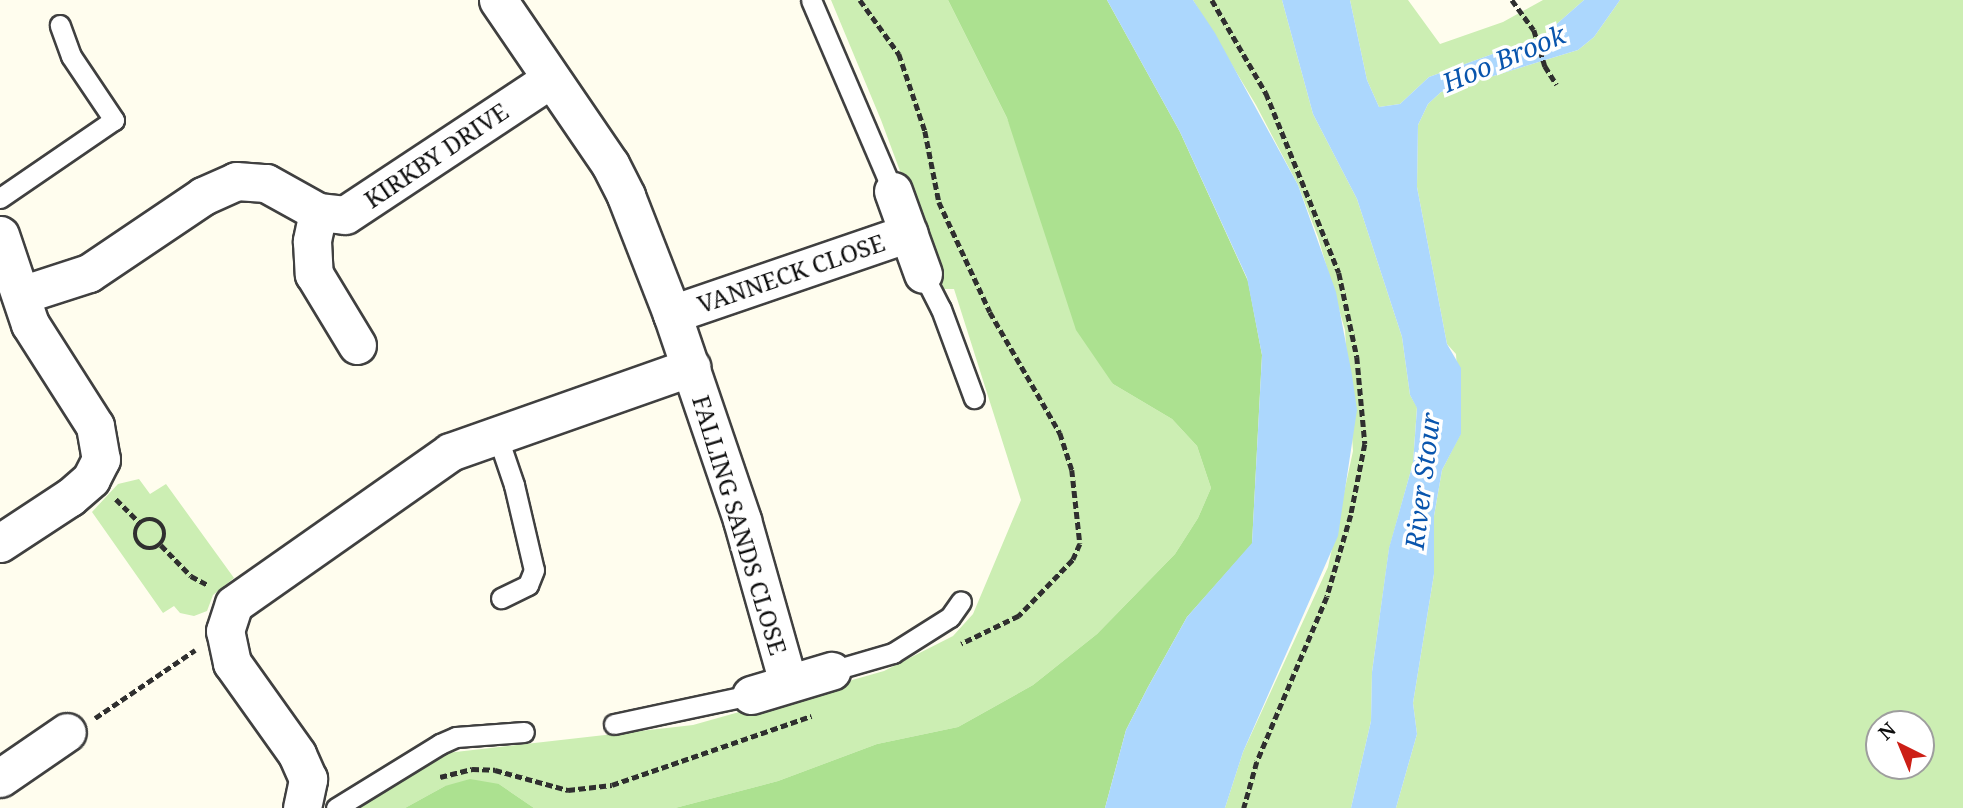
<!DOCTYPE html>
<html>
<head>
<meta charset="utf-8">
<style>
	body { margin:0 }
	#map { position:relative; width:1963px; height:808px; overflow:hidden; background:#fffdee; font-family:"Noto Serif",serif }
	div>[style] { position:absolute }
	[style*='--x'] { left:calc(var(--x)*1px); top:calc(var(--y)*1px); width:calc(var(--w)*1px); rotate:calc(var(--a)*1deg) }
	.green>* { inset:0; background:#cceeb3 }
	.forest>* { inset:0; background:#ace190 }
	.water>* { inset:0; background:#acd7fd }
	.path>* { height:4.5px; margin-top:-2.25px; transform-origin:0; background:repeating-linear-gradient(90deg,#2f2f2f 0 7px,transparent 0 10.5px) }
	.path>.ring { margin:-2.25px; padding:0; box-sizing:content-box; background:none; border:4.5px solid #2f2f2f; border-radius:50% }
	.roads { filter:drop-shadow(2px 0 #404040) drop-shadow(-2px 0 #404040) drop-shadow(0 2px #404040) drop-shadow(0 -2px #404040) }
	.lane>* { height:19px; margin:-9.5px; padding:0 9.5px; transform-origin:9.5px; border-radius:9.5px; background:#fff }
	.street>* { height:37px; margin:-18.5px; padding:0 18.5px; transform-origin:18.5px; border-radius:18.5px; background:#fff }
	span { translate:-50% -50%; white-space:nowrap; text-align:center; line-height:1.15; -webkit-text-stroke:7px #fff; paint-order:stroke }
	.street-label { font-size:24px; color:#0d0d0d }
	.water-label { font-size:26px; color:#0955ad; font-style:italic }
	.north { position:absolute; left:1865px; top:710px; width:70px; height:70px; box-sizing:border-box; background:#fff; border:2px solid #9e9e9e; border-radius:50%; rotate:317deg; font-size:19px; font-weight:700; line-height:28px; text-align:center; color:#0d0d0d }
	.north::after { content:''; display:block; margin:auto; width:24px; height:32px; background:#cc1f16; clip-path:polygon(50% 0,100% 100%,50% 72%,0 100%) }
</style>
</head>
<body>
<div id="map">
	<div class="green">
		<i style="clip-path:polygon(831px 0,948px 0,1007px 118px,1113px 384px,1172px 419px,1197px 446px,1211px 488px,1198px 518px,1175px 554px,1097px 634px,1033px 685px,958px 727px,877px 744px,778px 781px,675px 808px,534px 808px,499px 784px,445px 786px,405px 808px,349px 808px,438px 754px,693px 725px,884px 671px,953px 636px,973px 614px,1021px 500px,954px 289px,944px 289px,881px 120px)"></i>
		<i style="clip-path:polygon(1193px 0,1282px 0,1313px 114px,1357px 199px,1402px 337px,1410px 395px,1417px 407px,1413px 463px,1389px 549px,1372px 672px,1371px 721px,1351px 808px,1225px 808px,1243px 752px,1328px 567px,1353px 451px,1345px 330px,1318px 237px,1298px 185px,1256px 105px)"></i>
		<i style="clip-path:polygon(1350px 0,1408px 0,1440px 44px,1503px 22px,1543px 0,1584px 0,1543px 36px,1429px 77px,1400px 104px,1379px 107px,1367px 80px)"></i>
		<i style="clip-path:polygon(evenodd,1620px 0,1963px 0,1963px 808px,1396px 808px,1417px 734px,1413px 703px,1434px 574px,1434px 516px,1442px 470px,1461px 433px,1456px 354px,1447px 344px,1417px 187px,1418px 125px,1428px 104px,1441px 92px,1578px 50px,1594px 37px,1620px 0,1879px 724px,1921px 724px,1921px 766px,1879px 766px,1879px 724px)"></i>
		<i style="clip-path:polygon(139px 479px,150px 494px,166px 484px,234px 578px,213px 595px,207px 611px,194px 616px,180px 613px,174px 606px,163px 613px,92px 512px,118px 484px)"></i>
	</div>
	<div class="forest">
		<i style="clip-path:polygon(948px 0,1107px 0,1180px 132px,1248px 281px,1262px 355px,1252px 544px,1187px 617px,1148px 687px,1126px 730px,1105px 808px,675px 808px,778px 781px,877px 744px,958px 727px,1033px 685px,1097px 634px,1175px 554px,1198px 518px,1211px 488px,1197px 446px,1172px 419px,1113px 384px,1076px 330px,1007px 118px)"></i>
		<i style="clip-path:polygon(470px 779px,499px 784px,534px 808px,405px 808px,445px 786px)"></i>
	</div>
	<div class="water">
		<i style="clip-path:polygon(1107px 0,1193px 0,1215px 33px,1298px 185px,1336px 292px,1352px 375px,1357px 410px,1338px 536px,1243px 752px,1225px 808px,1105px 808px,1126px 730px,1148px 687px,1187px 617px,1252px 543px,1262px 355px,1247px 278px,1180px 132px)"></i>
		<i style="clip-path:polygon(1282px 0,1350px 0,1367px 80px,1379px 107px,1400px 104px,1429px 77px,1543px 36px,1584px 0,1620px 0,1594px 37px,1578px 50px,1441px 92px,1428px 104px,1418px 125px,1417px 187px,1447px 344px,1461px 368px,1461px 434px,1442px 470px,1434px 516px,1434px 574px,1413px 703px,1417px 734px,1396px 808px,1351px 808px,1371px 721px,1372px 672px,1389px 548px,1413px 463px,1417px 408px,1410px 395px,1402px 337px,1357px 199px,1313px 114px)"></i>
	</div>
	<div class="path">
		<i style="--x:860;--y:0;--w:67;--a:54.2"></i>
		<i style="--x:899;--y:54;--w:81;--a:71.3"></i>
		<i style="--x:925;--y:131;--w:72;--a:78.8"></i>
		<i style="--x:939;--y:202;--w:121;--a:65.1"></i>
		<i style="--x:990;--y:312;--w:140;--a:60"></i>
		<i style="--x:1060;--y:433;--w:39;--a:72"></i>
		<i style="--x:1072;--y:470;--w:74;--a:83.8"></i>
		<i style="--x:1080;--y:544;--w:17;--a:114"></i>
		<i style="--x:1073;--y:560;--w:78;--a:134"></i>
		<i style="--x:1019;--y:616;--w:64;--a:154.2"></i>
		<i style="--x:1212;--y:0;--w:108;--a:59.9"></i>
		<i style="--x:1266;--y:93;--w:194;--a:67.9"></i>
		<i style="--x:1339;--y:273;--w:86;--a:77.9"></i>
		<i style="--x:1357;--y:357;--w:87;--a:84.7"></i>
		<i style="--x:1365;--y:444;--w:72;--a:101.2"></i>
		<i style="--x:1351;--y:515;--w:85;--a:106.3"></i>
		<i style="--x:1327;--y:597;--w:179;--a:113"></i>
		<i style="--x:1257;--y:762;--w:48;--a:105.8"></i>
		<i style="--x:1512;--y:0;--w:37;--a:54"></i>
		<i style="--x:1534;--y:30;--w:38;--a:73"></i>
		<i style="--x:1545;--y:66;--w:22;--a:58"></i>
		<i style="--x:116;--y:499;--w:34;--a:45"></i>
		<i class="ring" style="left:135px;top:519px;width:25.5px;height:25.5px"></i>
		<i style="--x:161;--y:545;--w:43;--a:45.9"></i>
		<i style="--x:191;--y:576;--w:19;--a:28"></i>
		<i style="--x:95;--y:718;--w:121;--a:-34.2"></i>
		<i style="--x:440;--y:777;--w:33;--a:-14"></i>
		<i style="--x:472;--y:769;--w:23;--a:2"></i>
		<i style="--x:495;--y:770;--w:76;--a:15.3"></i>
		<i style="--x:568;--y:790;--w:44;--a:-6.5"></i>
		<i style="--x:612;--y:785;--w:211;--a:-19.1"></i>
	</div>
	<div class="roads">
		<div class="lane">
			<i style="--x:811;--y:0;--w:208;--a:66.8"></i>
			<i style="--x:0;--y:198;--w:138;--a:-34.4"></i>
			<i style="--x:114;--y:120;--w:77;--a:-123.9"></i>
			<i style="--x:71;--y:56;--w:33;--a:-110"></i>
			<i style="--x:923;--y:274;--w:39;--a:63"></i>
			<i style="--x:941;--y:309;--w:95;--a:69.7"></i>
			<i style="--x:497;--y:435;--w:53;--a:71.2"></i>
			<i style="--x:514;--y:485;--w:87;--a:76.8"></i>
			<i style="--x:534;--y:570;--w:16;--a:112"></i>
			<i style="--x:528;--y:585;--w:30;--a:154"></i>
			<i style="--x:831;--y:671;--w:65;--a:-16.2"></i>
			<i style="--x:893;--y:653;--w:67;--a:-32.3"></i>
			<i style="--x:950;--y:617;--w:19;--a:-55"></i>
			<i style="--x:614;--y:724;--w:140;--a:-12"></i>
			<i style="--x:336;--y:808;--w:122;--a:-31.6"></i>
			<i style="--x:440;--y:744;--w:17;--a:-24"></i>
			<i style="--x:456;--y:737;--w:68;--a:-4.2"></i>
		</div>
		<div class="street">
			<i style="--x:498;--y:0;--w:199;--a:55.7"></i>
			<i style="--x:610;--y:164;--w:36;--a:63"></i>
			<i style="--x:626;--y:196;--w:127;--a:68.7"></i>
			<i style="--x:672;--y:314;--w:218;--a:71.2"></i>
			<i style="--x:742;--y:520;--w:169;--a:74.2"></i>
			<i style="--x:893;--y:191;--w:88;--a:70.1"></i>
			<i style="--x:318;--y:212;--w:30;--a:102"></i>
			<i style="--x:312;--y:241;--w:33;--a:87"></i>
			<i style="--x:314;--y:274;--w:83;--a:58.8"></i>
			<i style="--x:0;--y:235;--w:94;--a:71.4"></i>
			<i style="--x:30;--y:324;--w:121;--a:57.5"></i>
			<i style="--x:95;--y:426;--w:34;--a:80"></i>
			<i style="--x:101;--y:459;--w:22;--a:117"></i>
			<i style="--x:91;--y:479;--w:28;--a:139"></i>
			<i style="--x:70;--y:497;--w:84;--a:146.7"></i>
			<i style="--x:21;--y:295;--w:71;--a:-17.9"></i>
			<i style="--x:89;--y:273;--w:138;--a:-34"></i>
			<i style="--x:203;--y:196;--w:36;--a:-24"></i>
			<i style="--x:236;--y:181;--w:30;--a:4"></i>
			<i style="--x:266;--y:183;--w:60;--a:29.1"></i>
			<i style="--x:318;--y:212;--w:27;--a:6"></i>
			<i style="--x:345;--y:215;--w:245;--a:-33.5"></i>
			<i style="--x:672;--y:314;--w:250;--a:-18.9"></i>
			<i style="--x:751;--y:695;--w:84;--a:-16.7"></i>
			<i style="--x:0;--y:778;--w:81;--a:-34.5"></i>
			<i style="--x:302;--y:808;--w:30;--a:-78"></i>
			<i style="--x:308;--y:779;--w:27;--a:-114"></i>
			<i style="--x:297;--y:754;--w:112;--a:-125.5"></i>
			<i style="--x:232;--y:663;--w:33;--a:-102"></i>
			<i style="--x:225;--y:631;--w:28;--a:-72"></i>
			<i style="--x:234;--y:604;--w:264;--a:-35.1"></i>
			<i style="--x:450;--y:452;--w:256;--a:-19.4"></i>
		</div>
	</div>
	<div class="street-label">
		<span style="left:436px;top:155px;rotate:-34deg">KIRKBY DRIVE</span>
		<span style="left:791px;top:273px;rotate:-19deg">VANNECK CLOSE</span>
		<span style="left:740px;top:525px;rotate:73deg">FALLING SANDS CLOSE</span>
	</div>
	<div class="water-label">
		<span style="left:1504px;top:59px;rotate:-23deg">Hoo Brook</span>
		<span style="left:1423px;top:481px;rotate:-83deg">River Stour</span>
	</div>
	<div class="north">N</div>
</div>
</body>
</html>
